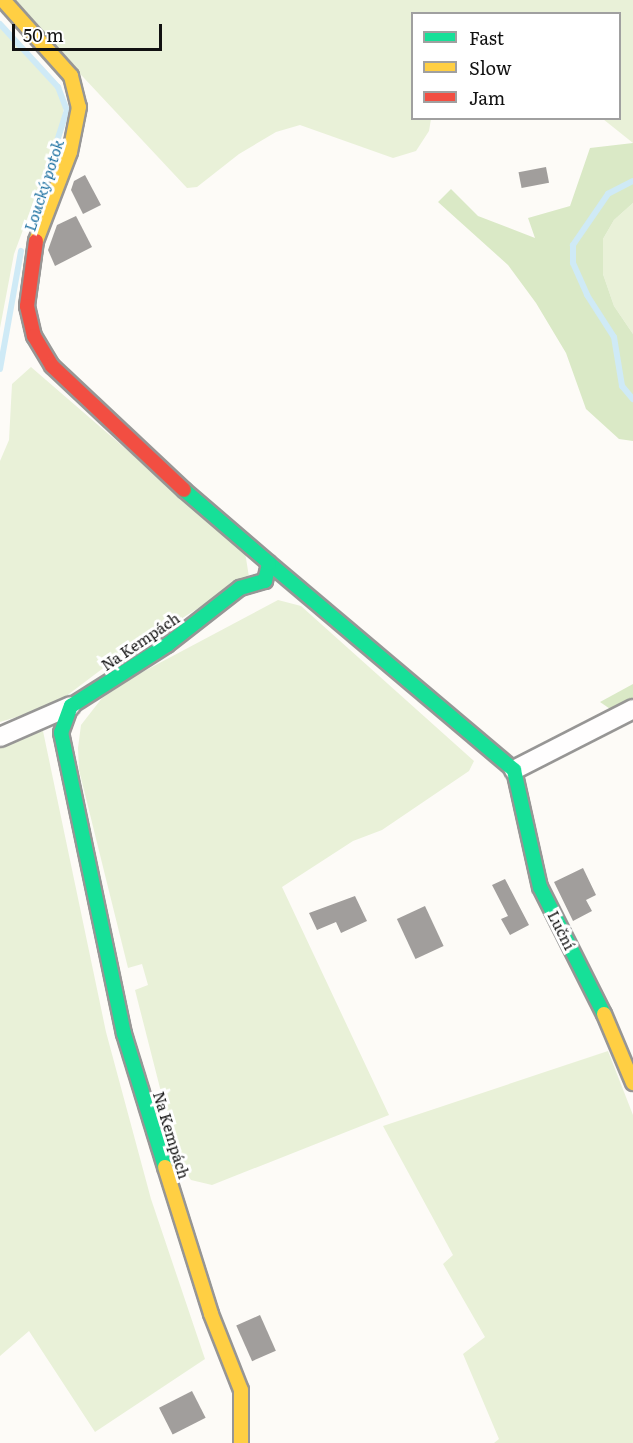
<!DOCTYPE html>
<html>
<head>
<meta charset="utf-8">
<style>
	body { margin:0 }
	#map { position:relative; width:633px; height:1443px; overflow:hidden; background:#fdfbf7; font-family:Literata,serif }
	div>[style] { position:absolute }
	[style*='--x'] { left:calc(var(--x)*1px); top:calc(var(--y)*1px); width:calc(var(--w)*1px); rotate:calc(var(--a)*1deg) }
	.green>* { inset:0; background:#e9f1d8 }
	.forest>* { inset:0; background:#dae9c6 }
	.stream>* { height:6px; margin:-3px; padding:0 3px; transform-origin:3px; border-radius:3px; background:#cfeaf6 }
	.building>* { inset:0; background:#a19e9c; transform-origin:0 0 }
	.roads { filter:drop-shadow(2px 0 #979695) drop-shadow(-2px 0 #979695) drop-shadow(0 2px #979695) drop-shadow(0 -2px #979695) }
	.street>* { height:18px; margin:-9px; padding:0 9px; transform-origin:9px; border-radius:9px; background:#fffefe }
	.fast>* { height:14px; margin:-7px; padding:0 7px; transform-origin:7px; border-radius:7px; background:#16e098 }
	.slow>* { height:14px; margin:-7px; padding:0 7px; transform-origin:7px; border-radius:7px; background:#ffcf43 }
	.jam>* { height:14px; margin:-7px; padding:0 7px; transform-origin:7px; border-radius:7px; background:#f24e42 }
	span { translate:-50% -50%; white-space:nowrap; text-align:center; line-height:1.15; -webkit-text-stroke:6px #fff; paint-order:stroke }
	.street-label { font-size:15px; color:#111 }
	.water-label { font-size:16px; color:#1c70a1; font-style:italic }
	.legend { position:absolute; left:411px; top:12px; width:210px; height:108px; box-sizing:border-box; background:#fff; border:2px solid #a0a0a0; margin:0; padding:8px 10px; list-style:none; font-size:18px; color:#111 }
	.legend li { display:flex; align-items:center; gap:12px; height:30px }
	.legend b { width:30px; border:2px solid #a0a0a0 }
	.scale { position:absolute; left:12px; top:24px; width:150px; height:27px; box-sizing:border-box; border:3px solid #111; border-top:0; padding-left:8px; font-size:18px; line-height:21px; white-space:nowrap; color:#111; -webkit-text-stroke:4px #fff; paint-order:stroke }
</style>
</head>
<body>
<div id="map">
	<div class="green">
		<i style="clip-path:polygon(11px 0,633px 0,633px 143px,603px 119px,620px 118px,620px 14px,412px 14px,412px 118px,431px 119px,429px 131px,416px 151px,393px 158px,300px 125px,276px 132px,239px 154px,197px 187px,187px 188px)"></i>
		<i style="clip-path:polygon(0 21px,52px 77px,62px 92px,64px 104px,62px 125px,14px 254px,0 328px)"></i>
		<i style="clip-path:polygon(633px 203px,633px 334px,614px 306px,603px 274px,603px 239px,614px 220px)"></i>
		<i style="clip-path:polygon(31px 367px,245px 552px,249px 577px,114px 660px,53px 706px,0 722px,0 461px,9px 440px,12px 384px)"></i>
		<i style="clip-path:polygon(278px 600px,301px 606px,474px 761px,469px 771px,382px 830px,353px 841px,282px 887px,389px 1115px,212px 1185px,191px 1180px,186px 1173px,161px 1092px,135px 990px,148px 985px,142px 964px,128px 968px,79px 770px,78px 748px,81px 725px,102px 698px,135px 676px)"></i>
		<i style="clip-path:polygon(43px 731px,106px 1032px,151px 1199px,205px 1359px,95px 1432px,29px 1331px,0 1356px,0 743px)"></i>
		<i style="clip-path:polygon(608px 1051px,633px 1115px,633px 1443px,494px 1443px,499px 1439px,463px 1354px,485px 1337px,443px 1264px,453px 1255px,383px 1126px)"></i>
	</div>
	<div class="forest">
		<i style="clip-path:polygon(633px 143px,633px 203px,614px 220px,603px 239px,603px 274px,614px 306px,633px 334px,633px 441px,619px 439px,586px 409px,566px 353px,536px 303px,508px 265px,438px 202px,451px 189px,478px 216px,535px 238px,528px 218px,570px 206px,590px 148px)"></i>
		<i style="clip-path:polygon(633px 684px,633px 703px,616px 713px,600px 702px)"></i>
	</div>
	<div class="stream">
		<i style="--x:0;--y:24;--w:86;--a:47.4"></i>
		<i style="--x:58;--y:87;--w:25;--a:69"></i>
		<i style="--x:67;--y:110;--w:114;--a:107.8"></i>
		<i style="--x:633;--y:181;--w:28;--a:153"></i>
		<i style="--x:608;--y:194;--w:62;--a:124.5"></i>
		<i style="--x:573;--y:245;--w:18;--a:90"></i>
		<i style="--x:573;--y:263;--w:35;--a:66"></i>
		<i style="--x:587;--y:295;--w:50;--a:57.3"></i>
		<i style="--x:614;--y:337;--w:50;--a:80.7"></i>
		<i style="--x:622;--y:386;--w:17;--a:50"></i>
		<i style="--x:0;--y:369;--w:120;--a:-79.9"></i>
	</div>
	<div class="building">
		<i style="left:546px;top:167px;width:16px;height:28px;rotate:79deg"></i>
		<i style="clip-path:polygon(85px 175px,101px 205px,83px 214px,71px 190px,74px 181px)"></i>
		<i style="clip-path:polygon(76px 216px,92px 247px,55px 266px,48px 250px,57px 225px)"></i>
		<i style="clip-path:polygon(583px 868px,596px 895px,586px 900px,592px 911px,573px 921px,554px 882px)"></i>
		<i style="clip-path:polygon(505px 879px,529px 925px,510px 935px,501px 919px,508px 916px,492px 885px)"></i>
		<i style="clip-path:polygon(355px 896px,367px 921px,341px 933px,336px 922px,317px 930px,309px 913px)"></i>
		<i style="left:425px;top:906px;width:44px;height:31px;rotate:65deg"></i>
		<i style="left:260px;top:1315px;width:39px;height:26px;rotate:66deg"></i>
		<i style="left:192px;top:1391px;width:30px;height:37px;rotate:63deg"></i>
	</div>
	<div class="roads">
		<div class="street">
			<i style="--x:0;--y:737;--w:77;--a:-23.6"></i>
			<i style="--x:514;--y:770;--w:134;--a:-27.1"></i>
		</div>
		<div class="fast">
			<i style="--x:269;--y:563;--w:321;--a:40.2"></i>
			<i style="--x:514;--y:770;--w:120;--a:77.5"></i>
			<i style="--x:540;--y:887;--w:142;--a:63.3"></i>
			<i style="--x:165;--y:1167;--w:139;--a:-107.1"></i>
			<i style="--x:124;--y:1034;--w:308;--a:-101.8"></i>
			<i style="--x:61;--y:733;--w:29;--a:-70"></i>
			<i style="--x:71;--y:706;--w:114;--a:-32.4"></i>
			<i style="--x:167;--y:645;--w:93;--a:-38"></i>
			<i style="--x:240;--y:588;--w:26;--a:-16"></i>
			<i style="--x:265;--y:581;--w:18;--a:-77"></i>
			<i style="--x:269;--y:563;--w:112;--a:-139.3"></i>
		</div>
		<div class="slow">
			<i style="--x:3;--y:0;--w:102;--a:48.2"></i>
			<i style="--x:71;--y:76;--w:32;--a:76"></i>
			<i style="--x:79;--y:107;--w:46;--a:101.3"></i>
			<i style="--x:70;--y:152;--w:95;--a:110.9"></i>
			<i style="--x:604;--y:1014;--w:75;--a:67.2"></i>
			<i style="--x:165;--y:1167;--w:154;--a:72.6"></i>
			<i style="--x:211;--y:1314;--w:82;--a:68.5"></i>
			<i style="--x:241;--y:1390;--w:53;--a:90"></i>
		</div>
		<div class="jam">
			<i style="--x:36;--y:241;--w:66;--a:97.9"></i>
			<i style="--x:27;--y:306;--w:31;--a:77"></i>
			<i style="--x:34;--y:336;--w:35;--a:59"></i>
			<i style="--x:52;--y:366;--w:181;--a:43.2"></i>
		</div>
	</div>
	<div class="street-label">
		<span style="left:140px;top:641px;rotate:-34deg">Na Kempách</span>
		<span style="left:562px;top:930px;rotate:63deg">Luční</span>
		<span style="left:172px;top:1135px;rotate:73deg">Na Kempách</span>
	</div>
	<div class="water-label">
		<span style="left:43px;top:185px;rotate:-72deg">Loucký potok</span>
	</div>
	<ul class="legend">
	<li><b style="height:8px;background:#16e098"></b>Fast</li>
	<li><b style="height:8px;background:#ffcf43"></b>Slow</li>
	<li><b style="height:8px;background:#f24e42"></b>Jam</li>
	</ul>
	<div class="scale">50 m</div>
</div>
</body>
</html>
